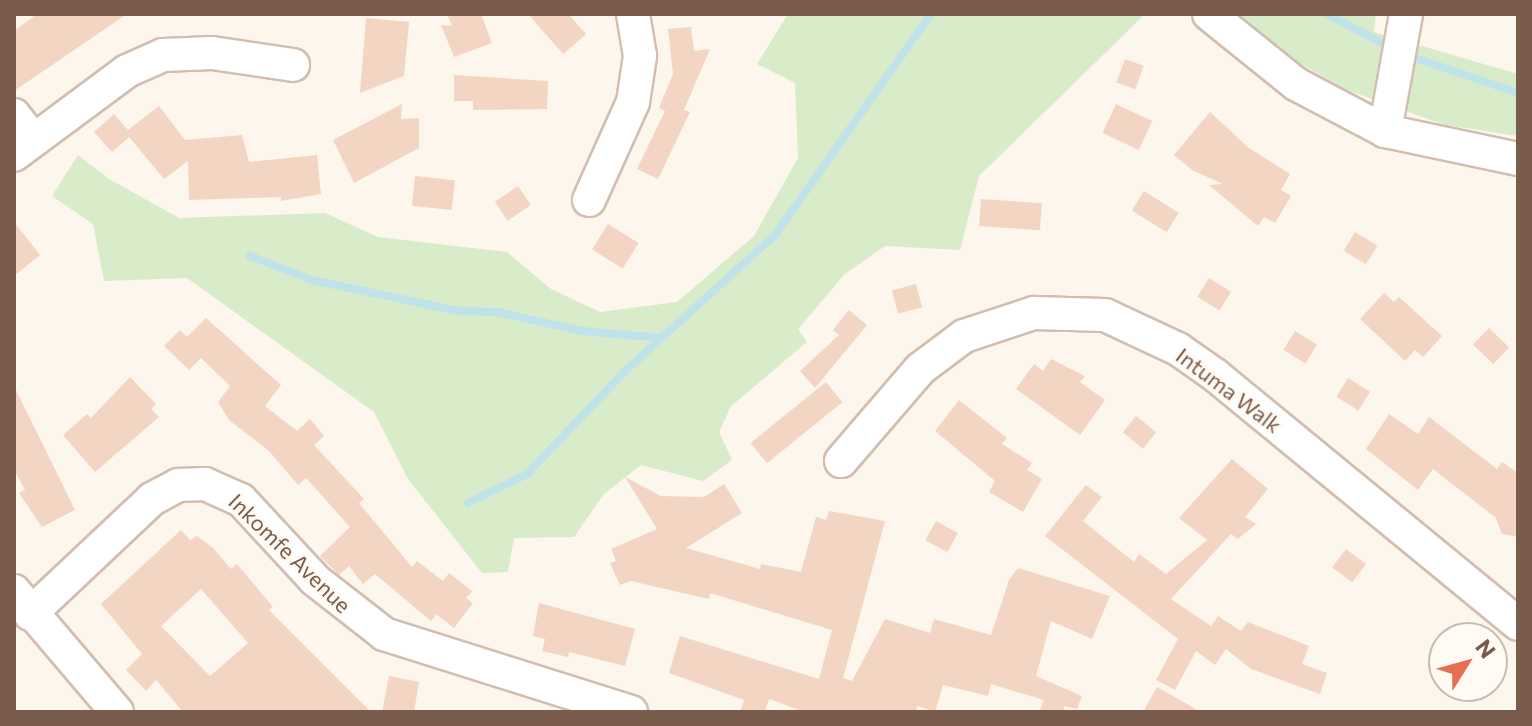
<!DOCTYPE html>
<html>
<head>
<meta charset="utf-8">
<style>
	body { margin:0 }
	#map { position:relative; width:1532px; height:726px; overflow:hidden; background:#fdf6ec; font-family:Commissioner,sans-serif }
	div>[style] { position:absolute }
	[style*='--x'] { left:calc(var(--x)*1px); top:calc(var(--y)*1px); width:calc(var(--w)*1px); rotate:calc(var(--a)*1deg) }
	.green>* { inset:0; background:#d8ecc9 }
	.stream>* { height:8px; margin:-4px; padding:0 4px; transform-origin:4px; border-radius:4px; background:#bfe3e8 }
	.building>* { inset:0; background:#f3d5c3; transform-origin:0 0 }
	.roads { filter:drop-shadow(2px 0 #d1beb0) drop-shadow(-2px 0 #d1beb0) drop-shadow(0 2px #d1beb0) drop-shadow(0 -2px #d1beb0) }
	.minor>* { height:32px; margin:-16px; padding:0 16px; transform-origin:16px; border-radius:16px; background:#fff }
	span { translate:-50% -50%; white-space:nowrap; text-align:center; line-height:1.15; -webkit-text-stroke:6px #fffaf3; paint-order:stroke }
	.street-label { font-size:22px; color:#7a5c4d }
	.frame { position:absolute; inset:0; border:16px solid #7a5c4d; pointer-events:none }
	.north { position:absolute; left:1428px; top:622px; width:80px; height:80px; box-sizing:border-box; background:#fffaf3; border:2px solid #cabbb1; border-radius:50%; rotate:53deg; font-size:22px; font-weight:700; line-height:32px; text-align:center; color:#7a5c4d }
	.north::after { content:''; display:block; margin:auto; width:28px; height:36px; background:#e76f51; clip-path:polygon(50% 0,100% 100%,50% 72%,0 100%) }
</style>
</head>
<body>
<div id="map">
	<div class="green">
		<i style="clip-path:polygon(788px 14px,1145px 14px,979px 176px,960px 250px,885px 246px,845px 274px,798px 329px,807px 342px,731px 406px,719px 432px,732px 460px,703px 481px,641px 465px,604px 494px,574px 537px,514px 538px,508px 572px,482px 573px,408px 479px,374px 412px,187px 278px,104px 281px,93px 224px,52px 196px,78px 155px,109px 179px,179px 218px,325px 213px,378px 237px,507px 252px,551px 289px,600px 312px,677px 302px,754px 236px,798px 158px,795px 83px,757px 64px)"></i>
		<i style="clip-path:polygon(1237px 14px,1376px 14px,1374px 32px,1518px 74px,1518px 136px,1445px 125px,1347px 90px,1301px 64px)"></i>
	</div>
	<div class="stream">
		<i style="--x:1327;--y:14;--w:75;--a:27.9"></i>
		<i style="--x:1406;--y:55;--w:118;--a:18.7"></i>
		<i style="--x:250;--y:256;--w:66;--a:21.2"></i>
		<i style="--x:312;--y:280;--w:149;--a:12"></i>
		<i style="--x:458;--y:311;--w:39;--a:1"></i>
		<i style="--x:497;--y:312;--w:88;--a:12.5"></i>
		<i style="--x:583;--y:331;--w:78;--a:5.1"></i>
		<i style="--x:468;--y:503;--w:66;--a:-26.2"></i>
		<i style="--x:527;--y:474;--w:141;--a:-46.4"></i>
		<i style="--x:624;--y:372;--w:204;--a:-42.2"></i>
		<i style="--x:775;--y:235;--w:271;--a:-54.8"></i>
	</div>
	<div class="building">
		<i style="clip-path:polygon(37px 14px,127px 14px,14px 91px,14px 31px)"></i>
		<i style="clip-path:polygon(447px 14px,481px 14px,492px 43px,454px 57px,441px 25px,452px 26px)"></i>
		<i style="clip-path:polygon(528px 14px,568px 14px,586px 34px,563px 54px)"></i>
		<i style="clip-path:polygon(366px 18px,409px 22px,404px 76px,360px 93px)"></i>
		<i style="clip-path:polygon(691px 27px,694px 51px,710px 49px,684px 110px,690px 112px,658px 179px,637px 169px,665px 111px,659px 108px,673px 74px,668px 29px)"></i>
		<i style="left:1125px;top:59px;width:20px;height:25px;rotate:20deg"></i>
		<i style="clip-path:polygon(454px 75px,548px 81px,547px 109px,473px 110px,473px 101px,454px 101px)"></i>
		<i style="clip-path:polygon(402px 104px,401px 119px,419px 118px,419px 148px,354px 183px,333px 140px)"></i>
		<i style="left:1116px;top:104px;width:40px;height:32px;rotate:25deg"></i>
		<i style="clip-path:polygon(159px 106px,185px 140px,242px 135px,249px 162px,317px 155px,321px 194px,281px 201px,281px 197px,189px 200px,188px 161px,164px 179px,129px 137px,112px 152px,94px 132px,114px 114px,128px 130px)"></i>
		<i style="clip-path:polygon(1210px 112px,1249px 148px,1290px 174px,1281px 190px,1291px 196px,1275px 223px,1264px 217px,1258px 226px,1209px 185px,1223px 184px,1192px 170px,1174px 155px)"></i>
		<i style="left:415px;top:176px;width:40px;height:30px;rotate:6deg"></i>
		<i style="left:518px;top:186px;width:23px;height:28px;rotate:56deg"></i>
		<i style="left:1144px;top:191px;width:41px;height:23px;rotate:32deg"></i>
		<i style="left:981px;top:199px;width:61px;height:27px;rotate:4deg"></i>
		<i style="clip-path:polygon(14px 222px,40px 255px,14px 276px)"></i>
		<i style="left:608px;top:224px;width:36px;height:30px;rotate:32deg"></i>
		<i style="left:1355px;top:232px;width:26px;height:22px;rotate:31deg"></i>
		<i style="left:1209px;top:278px;width:26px;height:22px;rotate:32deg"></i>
		<i style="left:916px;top:284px;width:24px;height:25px;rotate:75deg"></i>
		<i style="clip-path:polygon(1384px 293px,1394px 302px,1399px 297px,1442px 336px,1423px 357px,1415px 350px,1405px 361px,1360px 319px)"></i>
		<i style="clip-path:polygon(849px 310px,867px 325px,815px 388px,800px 371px,839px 335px,833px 330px)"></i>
		<i style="clip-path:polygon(206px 318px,281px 385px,265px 406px,297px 431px,310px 419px,324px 436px,314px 445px,364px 499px,359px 503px,412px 567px,417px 561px,443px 581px,449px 573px,472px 591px,466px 598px,473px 603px,454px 628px,436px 614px,431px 621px,375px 574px,363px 584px,349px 566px,339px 575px,320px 556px,350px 527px,306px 478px,298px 485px,269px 451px,229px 420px,218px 402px,230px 386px,201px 358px,189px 370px,164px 346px,180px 330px,187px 337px)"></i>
		<i style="left:1489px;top:328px;width:28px;height:23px;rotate:44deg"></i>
		<i style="left:1295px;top:331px;width:26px;height:22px;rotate:32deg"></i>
		<i style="clip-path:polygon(1051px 359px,1085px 376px,1080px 382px,1105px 400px,1080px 435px,1016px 389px,1034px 364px,1043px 371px)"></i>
		<i style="clip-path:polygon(130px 377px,156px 404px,151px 409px,159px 417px,95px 472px,63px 435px,87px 414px,91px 418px)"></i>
		<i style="left:1348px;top:378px;width:26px;height:22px;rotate:32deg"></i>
		<i style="left:826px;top:382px;width:26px;height:97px;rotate:51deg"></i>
		<i style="clip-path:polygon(14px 386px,75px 510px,42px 527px,19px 493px,25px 490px,14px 469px)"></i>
		<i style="clip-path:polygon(959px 400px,1007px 438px,1002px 444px,1032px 463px,1027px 470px,1042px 479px,1023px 512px,989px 492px,995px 481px,935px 431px)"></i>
		<i style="clip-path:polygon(1389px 414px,1418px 434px,1429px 417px,1497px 469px,1502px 462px,1518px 473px,1518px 537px,1502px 534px,1496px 518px,1433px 469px,1418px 490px,1366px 449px)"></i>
		<i style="left:1136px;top:416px;width:26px;height:21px;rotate:39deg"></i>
		<i style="clip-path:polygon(1232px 459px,1268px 489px,1245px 517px,1256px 524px,1238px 539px,1231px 534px,1171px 599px,1211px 626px,1218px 616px,1241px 631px,1248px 622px,1309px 646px,1302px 664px,1327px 673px,1320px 694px,1251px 669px,1226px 649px,1215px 665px,1196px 651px,1175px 690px,1156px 680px,1178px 639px,1045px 536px,1086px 485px,1102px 497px,1083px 521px,1134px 562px,1139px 554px,1166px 574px,1207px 540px,1179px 518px)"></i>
		<i style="clip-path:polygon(625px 477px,661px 496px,704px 497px,724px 484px,742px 513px,686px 548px,760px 569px,761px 564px,801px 572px,816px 517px,826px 520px,829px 511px,885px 521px,843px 678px,852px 681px,885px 619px,930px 633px,934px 619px,991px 635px,1009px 580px,1018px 568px,1110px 596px,1092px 639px,1051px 621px,1036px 676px,1082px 696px,1077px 709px,1065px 706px,1062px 712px,1039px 712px,1044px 700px,991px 684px,988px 696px,943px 685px,935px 712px,917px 706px,916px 712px,804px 712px,769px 699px,765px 712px,740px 712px,744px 700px,669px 673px,680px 636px,819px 679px,832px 630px,710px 593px,709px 599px,631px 581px,620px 585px,610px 563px,616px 561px,611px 549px,657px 529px)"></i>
		<i style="left:936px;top:521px;width:25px;height:22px;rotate:29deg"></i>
		<i style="clip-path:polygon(evenodd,181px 530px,190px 540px,197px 536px,213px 548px,231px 569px,237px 564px,273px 607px,269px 610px,371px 712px,183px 712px,156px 680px,146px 691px,126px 670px,142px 654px,101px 604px,181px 530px,201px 589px,248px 643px,210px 676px,161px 626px,201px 589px)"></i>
		<i style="left:1346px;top:549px;width:25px;height:23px;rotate:37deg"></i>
		<i style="clip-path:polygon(539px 603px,635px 629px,625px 666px,569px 652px,568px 657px,542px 651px,545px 639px,533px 636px)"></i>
		<i style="clip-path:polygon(389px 676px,419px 682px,414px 712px,382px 712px)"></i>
		<i style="clip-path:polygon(1157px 687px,1201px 712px,1143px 712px)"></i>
	</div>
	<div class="roads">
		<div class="minor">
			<i style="--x:1209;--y:14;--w:112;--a:38.8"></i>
			<i style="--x:1296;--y:84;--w:101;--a:27.8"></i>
			<i style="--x:1385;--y:131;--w:136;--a:11.9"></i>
			<i style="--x:14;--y:115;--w:31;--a:52"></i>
			<i style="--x:1385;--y:131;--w:119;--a:-79.8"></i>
			<i style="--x:14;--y:155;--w:141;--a:-36.6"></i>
			<i style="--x:127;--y:71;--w:39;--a:-24"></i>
			<i style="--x:163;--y:55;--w:49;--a:-2.3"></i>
			<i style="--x:212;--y:53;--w:82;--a:8.4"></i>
			<i style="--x:589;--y:200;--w:107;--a:-65.8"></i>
			<i style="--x:633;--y:102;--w:47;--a:-81.3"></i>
			<i style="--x:640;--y:56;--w:43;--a:-99.5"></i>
			<i style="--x:841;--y:461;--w:121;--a:-49.3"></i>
			<i style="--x:920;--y:369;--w:55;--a:-36.9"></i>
			<i style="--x:964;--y:336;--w:74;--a:-18.2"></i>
			<i style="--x:1034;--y:313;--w:71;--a:1.6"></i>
			<i style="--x:1105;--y:315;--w:81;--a:25"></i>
			<i style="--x:1178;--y:349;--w:45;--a:35.1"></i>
			<i style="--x:1215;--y:375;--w:392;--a:39.4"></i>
			<i style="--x:14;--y:591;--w:159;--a:49.6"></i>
			<i style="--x:30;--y:614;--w:168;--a:-43.3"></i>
			<i style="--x:152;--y:499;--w:30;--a:-28"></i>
			<i style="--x:178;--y:485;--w:27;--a:-2"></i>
			<i style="--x:205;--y:484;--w:39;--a:24"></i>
			<i style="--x:241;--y:500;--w:109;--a:47.2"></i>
			<i style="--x:315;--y:580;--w:88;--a:38"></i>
			<i style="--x:384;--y:634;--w:259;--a:17.5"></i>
		</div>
	</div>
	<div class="street-label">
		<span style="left:1229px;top:390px;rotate:37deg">Intuma Walk</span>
		<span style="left:290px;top:553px;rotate:44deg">Inkomfe Avenue</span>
	</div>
	<div class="frame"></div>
	<div class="north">N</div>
</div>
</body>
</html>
